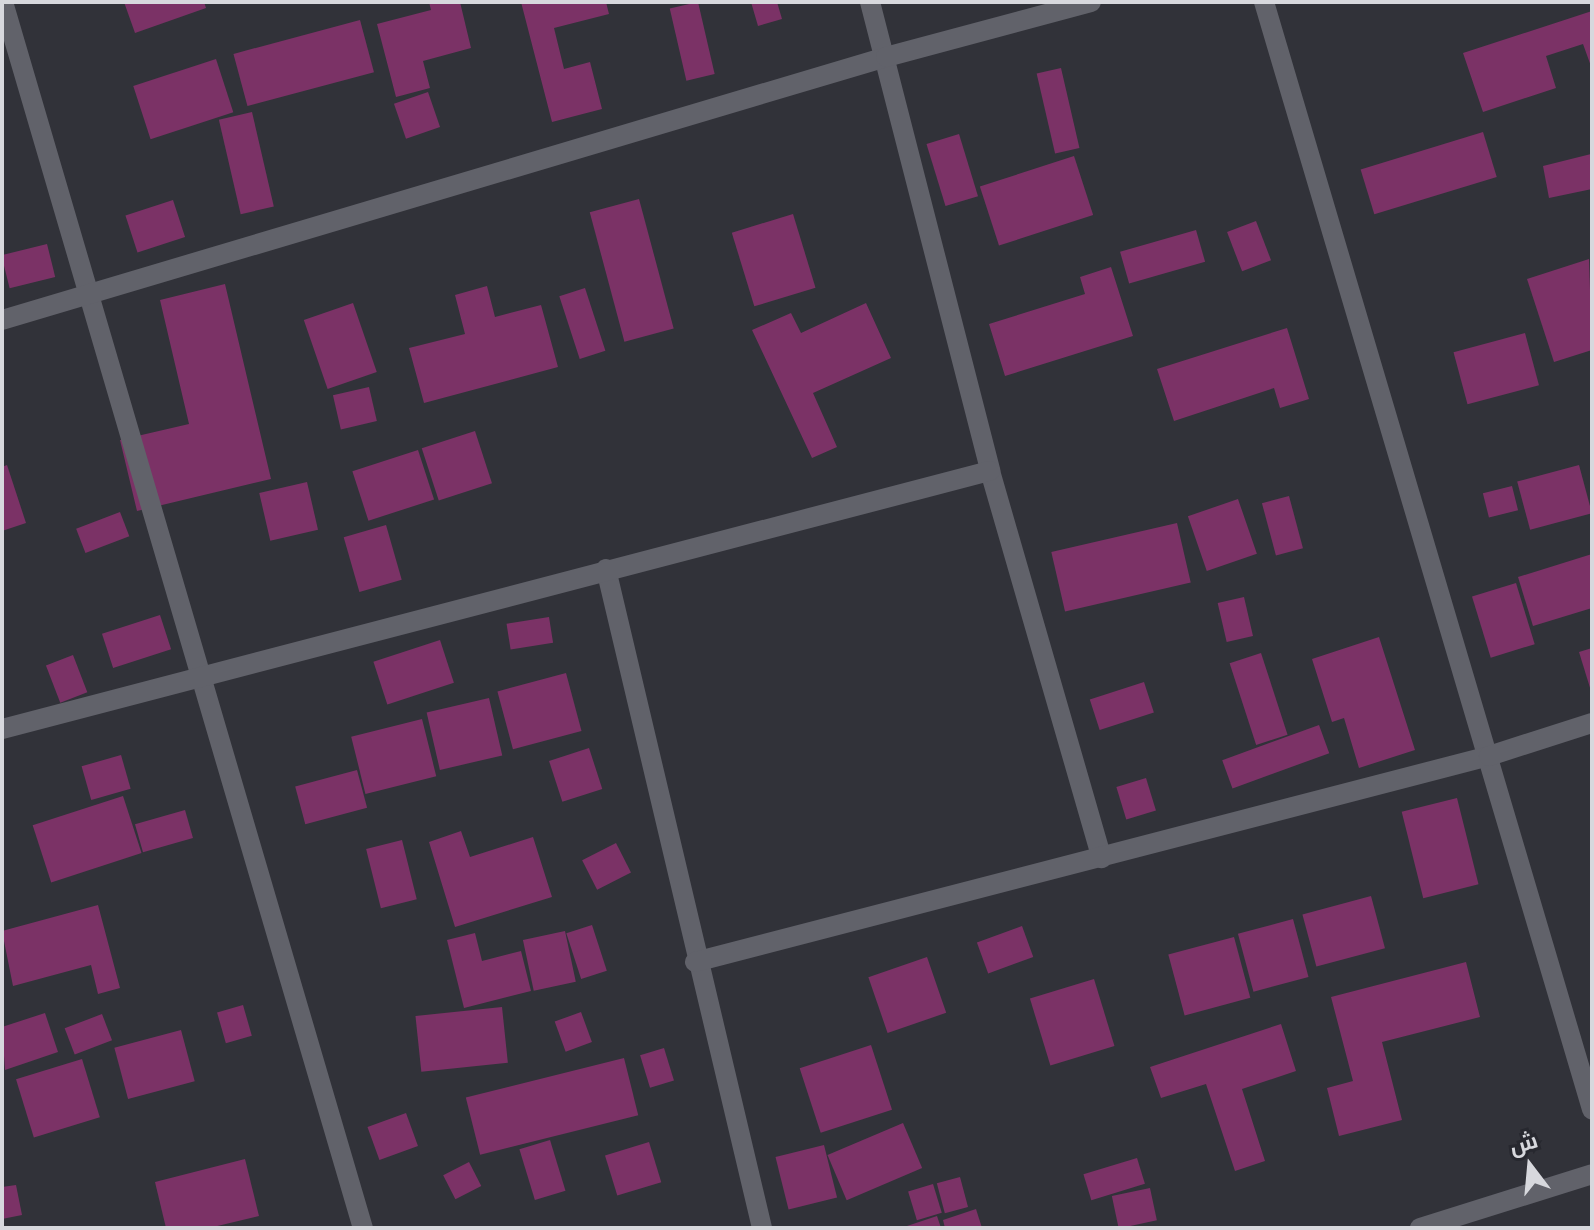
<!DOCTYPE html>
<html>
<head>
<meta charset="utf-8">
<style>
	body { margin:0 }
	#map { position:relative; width:1594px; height:1230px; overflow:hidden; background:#313239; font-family:"Titillium Web",Cairo,sans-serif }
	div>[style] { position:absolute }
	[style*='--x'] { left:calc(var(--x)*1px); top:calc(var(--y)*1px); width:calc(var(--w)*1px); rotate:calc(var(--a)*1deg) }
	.building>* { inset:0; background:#7b3266; transform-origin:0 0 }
	.minor>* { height:20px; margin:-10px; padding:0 10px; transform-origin:10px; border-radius:10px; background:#61626a }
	span { translate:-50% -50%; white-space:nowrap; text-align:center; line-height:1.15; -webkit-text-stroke:6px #27282f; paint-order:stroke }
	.frame { position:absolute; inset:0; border:4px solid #d7d8dd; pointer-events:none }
	.north { position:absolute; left:1490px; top:1126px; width:80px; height:80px; -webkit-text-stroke:6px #27282f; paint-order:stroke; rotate:344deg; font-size:22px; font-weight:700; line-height:32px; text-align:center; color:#d7d8dd }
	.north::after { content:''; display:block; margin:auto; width:28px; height:36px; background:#d7d8dd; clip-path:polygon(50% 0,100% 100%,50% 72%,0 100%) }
</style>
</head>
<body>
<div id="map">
	<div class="building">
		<i style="clip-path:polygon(124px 2px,204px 2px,206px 8px,135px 33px)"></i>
		<i style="clip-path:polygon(429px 2px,460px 2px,471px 48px,423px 61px,430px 88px,396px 97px,377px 24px,431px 10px)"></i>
		<i style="clip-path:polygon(521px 2px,606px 2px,609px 14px,554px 28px,564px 69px,590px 62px,602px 109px,552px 122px)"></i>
		<i style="left:698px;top:2px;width:74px;height:29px;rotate:77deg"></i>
		<i style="clip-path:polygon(751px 2px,777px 2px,782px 19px,758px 26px)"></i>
		<i style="clip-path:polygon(1592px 11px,1592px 69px,1583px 44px,1546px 56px,1556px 88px,1483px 112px,1463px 53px)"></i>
		<i style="left:360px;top:20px;width:54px;height:131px;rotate:75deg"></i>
		<i style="left:216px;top:59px;width:56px;height:87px;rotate:72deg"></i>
		<i style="left:1061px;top:68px;width:82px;height:25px;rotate:77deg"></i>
		<i style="left:428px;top:92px;width:37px;height:36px;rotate:71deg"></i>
		<i style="left:252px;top:112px;width:97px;height:34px;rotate:77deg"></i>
		<i style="left:1483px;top:132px;width:47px;height:128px;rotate:73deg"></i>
		<i style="left:959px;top:134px;width:65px;height:34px;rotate:73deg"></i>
		<i style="clip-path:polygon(1591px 154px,1592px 189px,1549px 198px,1543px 166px)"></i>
		<i style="left:1074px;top:156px;width:62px;height:99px;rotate:72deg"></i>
		<i style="left:639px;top:199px;width:134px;height:51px;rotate:75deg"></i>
		<i style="left:173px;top:200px;width:39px;height:50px;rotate:72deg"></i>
		<i style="left:793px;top:214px;width:77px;height:64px;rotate:73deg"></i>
		<i style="left:1256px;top:221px;width:42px;height:31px;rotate:69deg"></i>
		<i style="left:1196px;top:230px;width:33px;height:79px;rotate:74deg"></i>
		<i style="left:47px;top:244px;width:34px;height:47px;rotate:76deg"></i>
		<i style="clip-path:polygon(1589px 259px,1592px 350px,1554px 362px,1527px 279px)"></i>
		<i style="clip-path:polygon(1111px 267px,1133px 336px,1005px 376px,989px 324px,1085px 294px,1080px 277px)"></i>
		<i style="clip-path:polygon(225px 284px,271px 479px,137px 511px,120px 440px,189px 424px,160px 300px)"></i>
		<i style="clip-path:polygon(487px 286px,495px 317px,541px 305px,558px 367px,424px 403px,409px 348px,465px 334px,455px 295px)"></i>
		<i style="left:585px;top:288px;width:66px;height:27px;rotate:72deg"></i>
		<i style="left:353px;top:303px;width:73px;height:52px;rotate:71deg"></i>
		<i style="clip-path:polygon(866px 303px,891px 358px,813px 393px,837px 447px,812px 458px,752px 330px,791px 313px,801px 333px)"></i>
		<i style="clip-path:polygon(1287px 328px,1309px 399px,1280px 408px,1274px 388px,1174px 421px,1157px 369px)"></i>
		<i style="left:1525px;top:333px;width:54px;height:74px;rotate:75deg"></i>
		<i style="left:369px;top:387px;width:35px;height:37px;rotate:77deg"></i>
		<i style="left:475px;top:431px;width:55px;height:56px;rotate:72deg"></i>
		<i style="left:418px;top:450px;width:52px;height:69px;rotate:72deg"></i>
		<i style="clip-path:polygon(7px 465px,26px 523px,2px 531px,2px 467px)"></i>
		<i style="left:1579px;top:465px;width:50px;height:64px;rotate:75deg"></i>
		<i style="left:307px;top:482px;width:49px;height:49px;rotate:77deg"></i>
		<i style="left:1512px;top:486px;width:25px;height:30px;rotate:76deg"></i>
		<i style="left:1289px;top:496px;width:54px;height:28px;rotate:75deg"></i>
		<i style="left:1238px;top:499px;width:58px;height:53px;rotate:71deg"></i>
		<i style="left:120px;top:512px;width:26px;height:47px;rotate:69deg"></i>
		<i style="left:1177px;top:523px;width:61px;height:129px;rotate:77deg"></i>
		<i style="left:386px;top:525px;width:57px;height:44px;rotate:74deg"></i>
		<i style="clip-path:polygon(1592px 554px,1592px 608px,1533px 626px,1518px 577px)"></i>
		<i style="left:1516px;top:583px;width:64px;height:46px;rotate:73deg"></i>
		<i style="left:1244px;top:597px;width:40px;height:27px;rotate:77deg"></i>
		<i style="left:160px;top:615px;width:36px;height:61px;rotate:72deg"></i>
		<i style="left:549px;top:617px;width:26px;height:43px;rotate:81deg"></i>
		<i style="clip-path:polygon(1379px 637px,1415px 750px,1359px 768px,1344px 718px,1332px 722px,1312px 659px)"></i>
		<i style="left:440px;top:640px;width:45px;height:70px;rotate:72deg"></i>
		<i style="clip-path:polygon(1592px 648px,1592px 691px,1591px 691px,1579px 652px)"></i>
		<i style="left:1261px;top:653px;width:86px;height:33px;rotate:72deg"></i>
		<i style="left:73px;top:655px;width:40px;height:29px;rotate:69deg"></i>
		<i style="left:566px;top:673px;width:60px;height:71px;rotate:75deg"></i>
		<i style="left:1144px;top:682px;width:32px;height:57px;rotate:72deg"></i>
		<i style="left:489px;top:698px;width:59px;height:64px;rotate:77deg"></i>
		<i style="left:422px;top:719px;width:59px;height:73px;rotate:76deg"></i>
		<i style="left:1319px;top:725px;width:30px;height:103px;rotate:70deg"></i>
		<i style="left:589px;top:748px;width:43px;height:42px;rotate:72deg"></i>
		<i style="left:121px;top:755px;width:35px;height:41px;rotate:74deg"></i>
		<i style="left:357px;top:770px;width:39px;height:64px;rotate:75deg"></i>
		<i style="left:1146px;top:778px;width:34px;height:31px;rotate:73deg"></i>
		<i style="left:123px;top:796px;width:60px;height:95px;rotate:72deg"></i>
		<i style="left:1457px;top:798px;width:89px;height:57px;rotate:76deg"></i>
		<i style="left:185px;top:810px;width:29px;height:52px;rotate:74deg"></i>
		<i style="clip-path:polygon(461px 831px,470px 857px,533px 837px,552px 897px,455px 927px,429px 842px)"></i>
		<i style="left:402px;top:840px;width:61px;height:37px;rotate:76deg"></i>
		<i style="left:616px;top:843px;width:33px;height:38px;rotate:63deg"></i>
		<i style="left:1371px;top:896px;width:54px;height:71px;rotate:75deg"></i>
		<i style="clip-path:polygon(98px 905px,120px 988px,98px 994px,91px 965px,13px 986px,2px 931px)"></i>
		<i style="left:1293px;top:919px;width:60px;height:57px;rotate:75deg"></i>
		<i style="left:592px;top:925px;width:48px;height:27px;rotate:72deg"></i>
		<i style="left:1022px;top:926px;width:33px;height:48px;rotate:70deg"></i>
		<i style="left:565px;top:931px;width:52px;height:43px;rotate:78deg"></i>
		<i style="clip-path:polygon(475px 933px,482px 961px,521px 951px,531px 991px,464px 1008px,447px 940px)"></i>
		<i style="left:1234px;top:937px;width:63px;height:68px;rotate:75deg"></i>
		<i style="left:927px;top:957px;width:59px;height:62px;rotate:71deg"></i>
		<i style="clip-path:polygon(1466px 962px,1480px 1017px,1382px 1042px,1402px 1120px,1339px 1136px,1327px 1088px,1353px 1081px,1331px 997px)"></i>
		<i style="left:1094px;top:979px;width:70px;height:67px;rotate:73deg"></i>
		<i style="left:243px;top:1005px;width:32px;height:27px;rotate:74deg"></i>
		<i style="left:502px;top:1007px;width:56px;height:87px;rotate:84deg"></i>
		<i style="left:581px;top:1012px;width:32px;height:28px;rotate:70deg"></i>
		<i style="clip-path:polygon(45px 1013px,58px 1052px,5px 1070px,2px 1027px)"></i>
		<i style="left:102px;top:1014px;width:28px;height:40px;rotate:69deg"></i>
		<i style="clip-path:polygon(1281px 1024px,1296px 1071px,1242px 1089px,1265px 1161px,1235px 1171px,1206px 1084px,1161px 1098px,1150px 1067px)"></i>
		<i style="left:181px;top:1030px;width:53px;height:69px;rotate:75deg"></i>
		<i style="left:871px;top:1045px;width:68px;height:75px;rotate:72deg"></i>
		<i style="left:664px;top:1048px;width:34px;height:25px;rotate:73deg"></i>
		<i style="left:624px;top:1058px;width:59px;height:163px;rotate:76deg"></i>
		<i style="left:82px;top:1059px;width:61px;height:69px;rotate:73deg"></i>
		<i style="left:406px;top:1113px;width:35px;height:41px;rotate:70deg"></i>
		<i style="left:903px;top:1123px;width:49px;height:82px;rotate:67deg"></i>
		<i style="left:550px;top:1140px;width:53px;height:32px;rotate:73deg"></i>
		<i style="left:649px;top:1142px;width:42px;height:46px;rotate:73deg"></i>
		<i style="left:824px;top:1145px;width:54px;height:50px;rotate:76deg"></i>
		<i style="left:1137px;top:1158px;width:27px;height:56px;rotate:73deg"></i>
		<i style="clip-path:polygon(245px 1159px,259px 1216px,209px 1228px,166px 1228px,155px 1182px)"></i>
		<i style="left:469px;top:1162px;width:27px;height:29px;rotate:63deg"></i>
		<i style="left:960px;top:1177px;width:31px;height:24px;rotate:75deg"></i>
		<i style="left:933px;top:1184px;width:30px;height:26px;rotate:73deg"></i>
		<i style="clip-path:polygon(16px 1185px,22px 1215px,2px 1219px,2px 1187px)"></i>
		<i style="left:1150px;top:1188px;width:33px;height:39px;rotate:78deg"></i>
		<i style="clip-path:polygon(976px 1209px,982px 1228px,945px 1228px,943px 1220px)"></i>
		<i style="clip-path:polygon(937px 1216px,941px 1228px,904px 1228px,904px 1227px)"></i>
	</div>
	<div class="minor">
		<i style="--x:3;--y:2;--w:1278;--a:73.64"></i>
		<i style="--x:870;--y:2;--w:484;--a:75.6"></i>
		<i style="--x:990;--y:471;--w:403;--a:73.9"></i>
		<i style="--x:1264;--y:2;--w:1155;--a:73.5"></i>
		<i style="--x:2;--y:320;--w:922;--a:-16.57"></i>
		<i style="--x:886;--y:57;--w:212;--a:-15"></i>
		<i style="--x:606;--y:569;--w:677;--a:76.68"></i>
		<i style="--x:2;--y:729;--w:1021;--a:-14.64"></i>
		<i style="--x:695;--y:962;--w:820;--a:-14.54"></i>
		<i style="--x:1489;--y:756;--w:108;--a:-17.8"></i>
		<i style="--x:1420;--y:1228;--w:180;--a:-17.4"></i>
	</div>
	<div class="frame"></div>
	<div class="north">ش</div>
</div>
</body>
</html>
